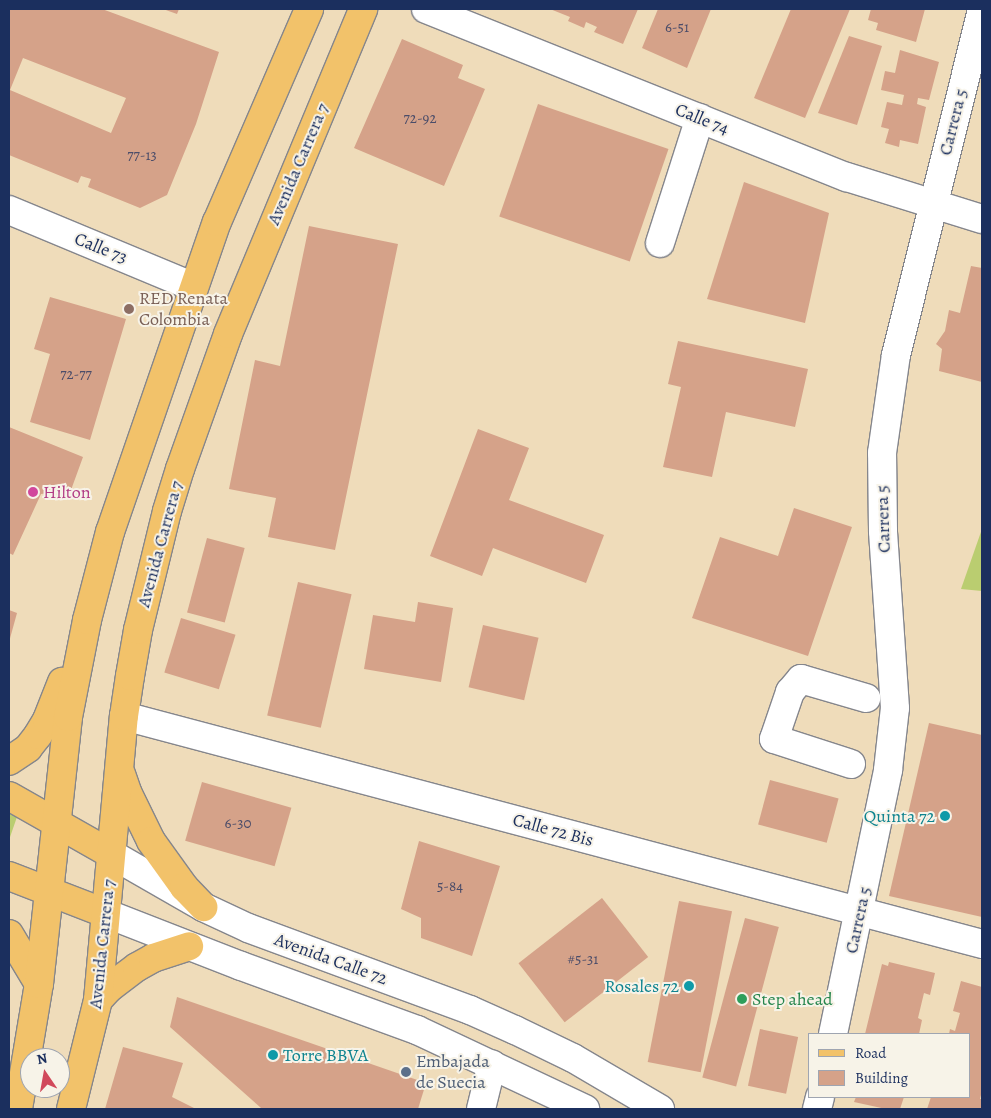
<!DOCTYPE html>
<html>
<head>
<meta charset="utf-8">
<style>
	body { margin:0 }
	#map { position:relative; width:991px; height:1118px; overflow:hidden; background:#efdcba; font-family:Alegreya,serif }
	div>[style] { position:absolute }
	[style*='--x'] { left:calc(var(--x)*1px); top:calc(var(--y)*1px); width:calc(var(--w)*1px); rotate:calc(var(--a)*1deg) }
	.green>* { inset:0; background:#bacd70 }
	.building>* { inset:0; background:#d5a289; transform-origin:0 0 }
	.roads { filter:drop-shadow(1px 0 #85868c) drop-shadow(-1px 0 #85868c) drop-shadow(0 1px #85868c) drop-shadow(0 -1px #85868c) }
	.minor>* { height:28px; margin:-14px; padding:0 14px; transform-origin:14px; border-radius:14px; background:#fff }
	.major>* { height:28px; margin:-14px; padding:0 14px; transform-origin:14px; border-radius:14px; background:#f2c26a }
	.dots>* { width:14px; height:14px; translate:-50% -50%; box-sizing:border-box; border:2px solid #f7f3e8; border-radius:50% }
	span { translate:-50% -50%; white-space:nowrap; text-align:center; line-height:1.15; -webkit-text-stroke:4px #f7f3e8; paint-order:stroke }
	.number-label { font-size:15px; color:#4a4c69 }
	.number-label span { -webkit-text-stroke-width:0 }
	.street-label { font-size:18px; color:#1b2f5e }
	.education-label { font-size:18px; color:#785e54 }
	.left { translate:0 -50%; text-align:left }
	.hotel-label { font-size:18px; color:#b23c85 }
	.culture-label { font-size:18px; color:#0d838f }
	.right { translate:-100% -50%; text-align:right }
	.leisure-label { font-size:18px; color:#27864d }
	.service-label { font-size:18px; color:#4e5e75 }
	.frame { position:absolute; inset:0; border:10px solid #1b2f5e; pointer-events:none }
	.legend { position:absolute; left:808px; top:1033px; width:162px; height:65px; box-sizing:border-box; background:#f7f3e8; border:1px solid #9fa5b1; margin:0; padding:6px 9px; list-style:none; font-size:15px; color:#1b2f5e }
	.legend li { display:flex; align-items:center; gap:10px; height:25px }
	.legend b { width:25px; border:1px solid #9fa5b1 }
	.north { position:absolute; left:20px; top:1048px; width:50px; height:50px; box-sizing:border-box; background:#f7f3e8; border:1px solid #9fa5b1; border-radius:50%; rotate:348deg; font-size:14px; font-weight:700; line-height:20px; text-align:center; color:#1b2f5e }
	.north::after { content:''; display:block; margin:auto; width:18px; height:22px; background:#d1495b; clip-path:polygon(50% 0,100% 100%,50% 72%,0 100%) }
</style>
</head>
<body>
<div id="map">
	<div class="green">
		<i style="clip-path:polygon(982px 529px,982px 591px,961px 589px)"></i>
		<i style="clip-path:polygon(9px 810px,18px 814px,9px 840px)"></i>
	</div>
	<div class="building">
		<i style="clip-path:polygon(evenodd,9px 9px,102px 9px,219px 52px,196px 124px,167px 195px,140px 208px,88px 187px,91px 179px,81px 176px,78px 183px,9px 155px,9px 9px,23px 58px,126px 98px,111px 133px,10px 90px,23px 58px)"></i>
		<i style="clip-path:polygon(163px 9px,179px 9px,177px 14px)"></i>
		<i style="clip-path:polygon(550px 9px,638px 9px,623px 44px,594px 32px,597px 27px,586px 22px,584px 28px,568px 21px,570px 17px)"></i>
		<i style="clip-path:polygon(658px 9px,711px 9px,687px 68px,642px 48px)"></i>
		<i style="clip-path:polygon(791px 9px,850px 9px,805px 118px,754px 98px)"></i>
		<i style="clip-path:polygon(871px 9px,925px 9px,916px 42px,876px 30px,878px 23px,868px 20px)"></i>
		<i style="clip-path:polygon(849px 36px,882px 46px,857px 125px,818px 113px)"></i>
		<i style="clip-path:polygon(402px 39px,463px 65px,458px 78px,485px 89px,444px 186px,354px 148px)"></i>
		<i style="clip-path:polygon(900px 50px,939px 62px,929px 100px,918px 98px,917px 104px,926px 107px,918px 144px,900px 140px,899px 147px,885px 143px,889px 129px,881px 127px,887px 102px,902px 105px,904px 95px,881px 90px,885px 71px,895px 73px)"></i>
		<i style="left:538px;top:104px;width:138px;height:119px;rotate:19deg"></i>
		<i style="clip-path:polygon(744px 182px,829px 213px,805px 323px,707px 299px)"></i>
		<i style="clip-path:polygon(309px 226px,398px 244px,335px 550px,268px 537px,276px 498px,229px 489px,255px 360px,280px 366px)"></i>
		<i style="clip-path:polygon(971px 266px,982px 268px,982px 382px,939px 371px,942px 349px,936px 344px,945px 331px,949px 310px,960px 313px)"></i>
		<i style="clip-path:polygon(50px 297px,126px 319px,90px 440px,30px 422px,50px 354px,34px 349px)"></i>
		<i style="clip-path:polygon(678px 341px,808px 369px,795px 427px,726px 412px,712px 477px,663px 467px,681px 387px,668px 384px)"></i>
		<i style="clip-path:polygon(9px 427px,83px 457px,71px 490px,41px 494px,13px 555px,9px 553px)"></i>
		<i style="clip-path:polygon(478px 429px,529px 448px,509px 500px,604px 535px,586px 583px,493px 548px,482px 576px,430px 556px)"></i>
		<i style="clip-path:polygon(794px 508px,852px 527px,808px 656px,692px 618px,720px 537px,778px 556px)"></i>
		<i style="left:207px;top:538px;width:39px;height:77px;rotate:15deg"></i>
		<i style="left:298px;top:582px;width:55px;height:137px;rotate:13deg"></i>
		<i style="clip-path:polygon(418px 602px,453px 608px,441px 682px,364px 669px,373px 615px,415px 622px)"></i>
		<i style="clip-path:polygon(9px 610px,17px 613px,9px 642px)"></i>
		<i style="left:181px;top:618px;width:57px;height:57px;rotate:17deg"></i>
		<i style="left:483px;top:625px;width:57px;height:64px;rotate:13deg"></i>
		<i style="clip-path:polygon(929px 723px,982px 735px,982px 917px,889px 896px)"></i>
		<i style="left:770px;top:780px;width:71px;height:46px;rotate:15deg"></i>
		<i style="left:202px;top:782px;width:93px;height:61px;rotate:16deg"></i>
		<i style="clip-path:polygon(419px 841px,500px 866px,472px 956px,421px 938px,421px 918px,401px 909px)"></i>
		<i style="left:602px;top:898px;width:75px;height:106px;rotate:52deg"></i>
		<i style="left:679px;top:901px;width:54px;height:164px;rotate:11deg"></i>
		<i style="left:745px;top:918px;width:35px;height:165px;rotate:15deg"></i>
		<i style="clip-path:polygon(889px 962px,935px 973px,930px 995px,924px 993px,918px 1018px,922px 1020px,919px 1034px,865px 1034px,882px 964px,888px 966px)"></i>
		<i style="clip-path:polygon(961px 981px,982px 987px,982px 1091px,980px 1099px,982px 1099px,982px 1109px,927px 1109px,931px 1097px,970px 1097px,970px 1034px,949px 1034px,950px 1029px,955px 1031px,960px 1013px,953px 1011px)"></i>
		<i style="clip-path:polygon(177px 997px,426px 1083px,418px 1109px,261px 1108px,170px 1027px)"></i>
		<i style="left:760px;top:1029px;width:39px;height:58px;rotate:12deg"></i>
		<i style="clip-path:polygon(123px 1047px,183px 1063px,172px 1097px,196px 1109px,105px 1109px)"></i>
		<i style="clip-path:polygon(856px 1097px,904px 1097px,900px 1109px,886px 1109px,854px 1102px)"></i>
	</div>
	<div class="roads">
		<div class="minor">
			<i style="--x:426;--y:9;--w:453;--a:21.8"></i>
			<i style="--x:847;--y:177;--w:141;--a:17.3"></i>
			<i style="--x:9;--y:210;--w:200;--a:22.6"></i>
			<i style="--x:660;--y:243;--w:131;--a:-72.3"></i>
			<i style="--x:124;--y:716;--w:888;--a:14.88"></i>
			<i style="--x:851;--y:764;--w:81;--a:-162"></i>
			<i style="--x:774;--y:739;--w:50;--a:-71.2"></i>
			<i style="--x:790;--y:692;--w:17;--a:-50"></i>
			<i style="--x:801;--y:679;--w:68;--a:16.3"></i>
			<i style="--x:111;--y:854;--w:106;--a:29.9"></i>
			<i style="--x:203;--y:907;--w:50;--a:25"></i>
			<i style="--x:248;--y:928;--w:237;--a:20.3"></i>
			<i style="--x:470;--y:1010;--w:49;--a:24"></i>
			<i style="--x:515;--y:1030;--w:64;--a:25.8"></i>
			<i style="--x:573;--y:1058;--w:101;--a:30.4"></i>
			<i style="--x:105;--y:913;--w:146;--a:21.3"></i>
			<i style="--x:241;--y:966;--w:187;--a:20"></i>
			<i style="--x:417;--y:1030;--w:186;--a:25.2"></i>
			<i style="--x:833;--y:1034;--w:270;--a:-78.2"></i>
			<i style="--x:888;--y:770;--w:62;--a:-83.6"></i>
			<i style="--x:895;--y:708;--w:177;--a:-93.9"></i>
			<i style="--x:883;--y:531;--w:78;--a:-90.7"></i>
			<i style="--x:882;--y:453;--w:99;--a:-81.9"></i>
			<i style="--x:896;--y:355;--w:357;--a:-76"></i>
			<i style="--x:481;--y:1109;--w:46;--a:-76.3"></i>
			<i style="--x:817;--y:1109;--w:12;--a:-76"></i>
		</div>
		<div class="major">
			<i style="--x:9;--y:761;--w:23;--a:-34"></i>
			<i style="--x:28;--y:748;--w:16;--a:-52"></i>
			<i style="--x:38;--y:735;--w:17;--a:-59"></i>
			<i style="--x:47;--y:720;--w:41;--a:-68.5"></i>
			<i style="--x:121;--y:774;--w:21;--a:71"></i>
			<i style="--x:128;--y:794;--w:52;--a:63.9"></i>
			<i style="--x:151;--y:841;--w:57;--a:54.3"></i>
			<i style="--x:184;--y:887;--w:28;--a:46"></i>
			<i style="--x:9;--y:796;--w:117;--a:29.6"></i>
			<i style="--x:9;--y:876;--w:103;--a:21.1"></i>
			<i style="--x:9;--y:934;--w:58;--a:59"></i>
			<i style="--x:98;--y:1000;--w:16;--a:-47"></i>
			<i style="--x:109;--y:988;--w:35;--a:-37"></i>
			<i style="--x:137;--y:967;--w:18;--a:-29"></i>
			<i style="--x:153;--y:958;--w:38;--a:-18"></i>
			<i style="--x:18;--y:1109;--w:127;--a:-80.5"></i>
			<i style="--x:39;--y:984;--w:269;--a:-83.8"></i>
			<i style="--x:68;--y:717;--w:99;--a:-78.9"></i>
			<i style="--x:87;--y:620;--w:91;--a:-75.4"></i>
			<i style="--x:110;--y:532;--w:328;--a:-71"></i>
			<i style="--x:217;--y:222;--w:232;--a:-66.6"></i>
			<i style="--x:71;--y:1109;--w:112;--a:-76.1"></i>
			<i style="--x:98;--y:1000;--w:285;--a:-84.8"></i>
			<i style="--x:124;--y:716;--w:40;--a:-81.5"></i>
			<i style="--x:130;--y:676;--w:47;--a:-80.1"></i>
			<i style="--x:138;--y:630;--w:122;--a:-76.3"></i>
			<i style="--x:167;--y:511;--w:44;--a:-72.8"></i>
			<i style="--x:180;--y:469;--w:143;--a:-70.4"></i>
			<i style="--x:228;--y:334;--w:352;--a:-67.4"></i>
		</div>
	</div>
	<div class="dots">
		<i style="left:129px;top:309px;background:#8d6e63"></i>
		<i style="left:33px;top:492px;background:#d1479c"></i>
		<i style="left:945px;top:816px;background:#0f9aa8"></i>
		<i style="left:689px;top:986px;background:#0f9aa8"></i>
		<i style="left:742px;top:999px;background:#2e9e5b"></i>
		<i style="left:273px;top:1055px;background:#0f9aa8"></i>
		<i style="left:406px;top:1072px;background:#5c6f8a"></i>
	</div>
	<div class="number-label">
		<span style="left:677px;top:28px">6-51</span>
		<span style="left:420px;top:119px">72-92</span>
		<span style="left:142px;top:156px">77-13</span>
		<span style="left:76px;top:375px">72-77</span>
		<span style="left:238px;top:824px">6-30</span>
		<span style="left:450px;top:887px">5-84</span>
		<span style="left:583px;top:960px">#5-31</span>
	</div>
	<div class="street-label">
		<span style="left:702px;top:119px;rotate:22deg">Calle 74</span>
		<span style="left:953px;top:122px;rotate:-76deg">Carrera 5</span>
		<span style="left:298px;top:164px;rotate:-67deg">Avenida Carrera 7</span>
		<span style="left:101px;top:248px;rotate:22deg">Calle 73</span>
		<span style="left:883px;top:519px;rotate:-92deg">Carrera 5</span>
		<span style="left:160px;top:544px;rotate:-75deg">Avenida Carrera 7</span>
		<span style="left:553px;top:830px;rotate:15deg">Calle 72 Bis</span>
		<span style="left:858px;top:920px;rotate:-78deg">Carrera 5</span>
		<span style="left:102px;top:944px;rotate:-84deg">Avenida Carrera 7</span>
		<span style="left:331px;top:959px;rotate:20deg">Avenida Calle 72</span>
	</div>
	<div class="education-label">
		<span class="left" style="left:139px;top:309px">RED Renata<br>Colombia</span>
	</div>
	<div class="hotel-label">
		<span class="left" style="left:43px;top:492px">Hilton</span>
	</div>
	<div class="culture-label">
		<span class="right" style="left:935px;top:816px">Quinta 72</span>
		<span class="right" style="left:679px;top:986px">Rosales 72</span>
		<span class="left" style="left:283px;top:1055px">Torre BBVA</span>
	</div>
	<div class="leisure-label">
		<span class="left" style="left:752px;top:999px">Step ahead</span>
	</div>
	<div class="service-label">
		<span class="left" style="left:416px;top:1072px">Embajada<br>de Suecia</span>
	</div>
	<div class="frame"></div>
	<ul class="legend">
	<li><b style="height:6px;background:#f2c26a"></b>Road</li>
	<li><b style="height:14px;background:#d5a289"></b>Building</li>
	</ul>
	<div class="north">N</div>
</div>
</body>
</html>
